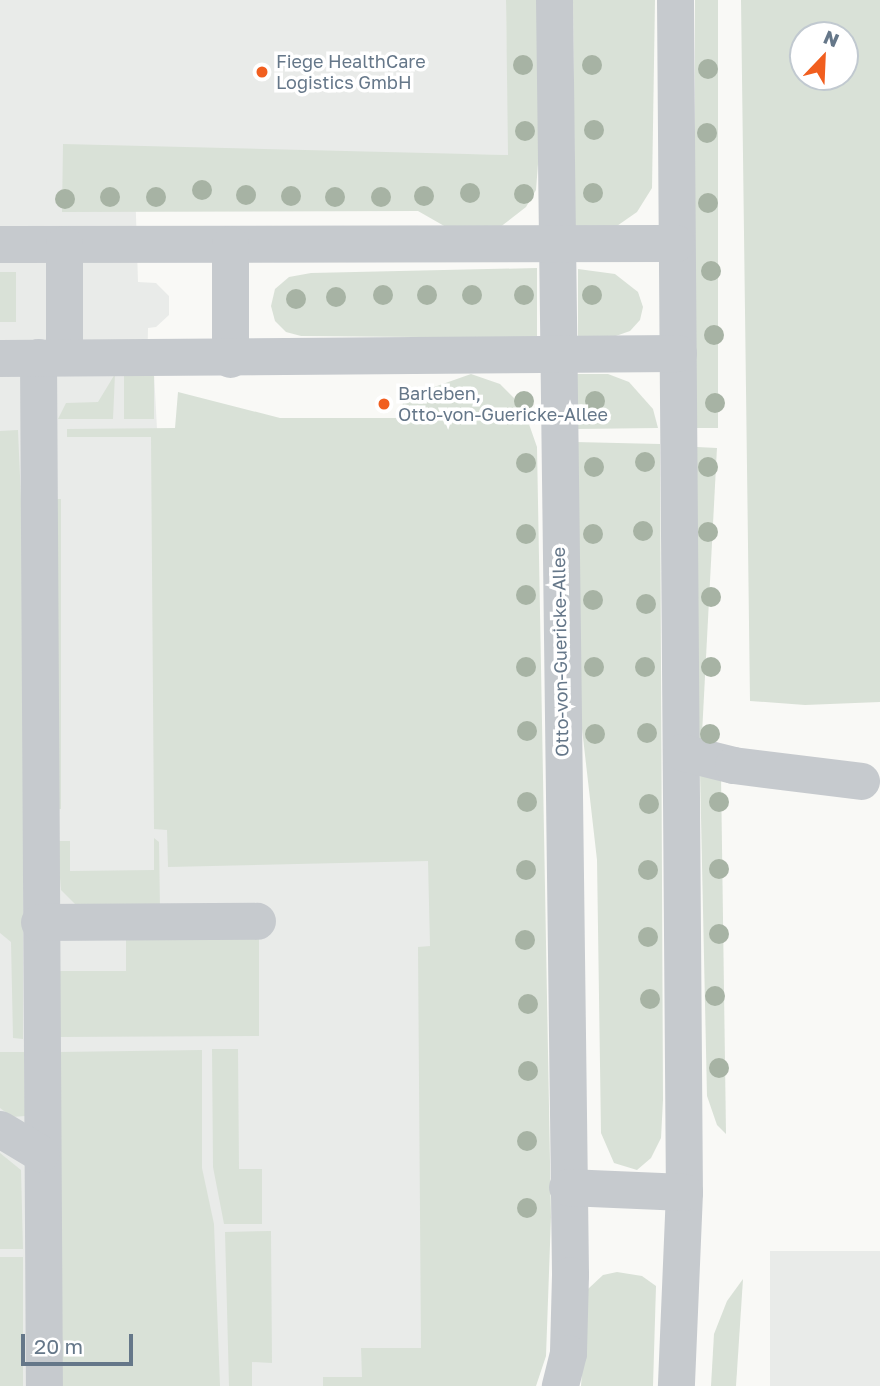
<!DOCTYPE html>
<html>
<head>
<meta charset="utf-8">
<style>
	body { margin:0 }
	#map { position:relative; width:880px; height:1386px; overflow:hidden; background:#f9f9f6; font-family:"Golos Text",sans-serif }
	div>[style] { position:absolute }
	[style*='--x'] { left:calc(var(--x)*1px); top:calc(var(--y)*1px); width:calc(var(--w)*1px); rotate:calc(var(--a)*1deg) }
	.built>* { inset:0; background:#e9ebe9; transform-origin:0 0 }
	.green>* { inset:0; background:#d9e1d7; transform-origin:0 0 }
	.minor>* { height:37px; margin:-18.5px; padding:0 18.5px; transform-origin:18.5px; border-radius:18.5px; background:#c6cace }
	.trees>* { width:20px; height:20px; margin:-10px; border-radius:50%; background:#a7b3a4 }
	.dots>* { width:19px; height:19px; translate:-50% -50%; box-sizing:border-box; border:4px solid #fff; border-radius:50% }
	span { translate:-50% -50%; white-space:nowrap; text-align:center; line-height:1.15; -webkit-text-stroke:7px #fff; paint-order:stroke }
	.poi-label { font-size:18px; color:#657789 }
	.left { translate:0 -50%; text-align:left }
	.street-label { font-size:18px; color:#657789 }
	.north { position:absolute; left:789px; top:21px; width:70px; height:70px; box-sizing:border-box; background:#fff; border:2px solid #c1c9d0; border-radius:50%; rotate:23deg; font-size:19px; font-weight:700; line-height:28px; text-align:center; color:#657789 }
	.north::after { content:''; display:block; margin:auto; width:24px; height:32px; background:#f15e1e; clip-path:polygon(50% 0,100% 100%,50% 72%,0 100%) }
	.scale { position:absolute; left:21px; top:1334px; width:112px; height:32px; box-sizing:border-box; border:4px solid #657789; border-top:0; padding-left:9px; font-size:21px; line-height:24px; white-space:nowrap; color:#657789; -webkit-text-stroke:5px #fff; paint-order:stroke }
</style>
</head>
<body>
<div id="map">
	<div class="built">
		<i style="clip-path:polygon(0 0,506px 0,509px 155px,134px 150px,138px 282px,156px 283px,169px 296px,169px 315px,156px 327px,148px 328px,147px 373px,154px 373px,157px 429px,498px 427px,506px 1386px,0 1386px)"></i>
		<i style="left:880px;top:1251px;width:135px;height:110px;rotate:90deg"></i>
	</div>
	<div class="green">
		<i style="clip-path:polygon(506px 0,540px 0,538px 164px,536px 190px,526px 207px,495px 231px,453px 231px,418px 211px,62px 212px,63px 144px,508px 155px)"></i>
		<i style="clip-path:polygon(573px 0,655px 0,652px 188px,637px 212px,614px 228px,575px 232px)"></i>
		<i style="left:695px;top:0;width:23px;height:428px"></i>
		<i style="clip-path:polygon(evenodd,741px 0,880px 0,880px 702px,805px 705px,750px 701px,741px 0,845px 35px,845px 77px,803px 77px,803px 35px,845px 35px)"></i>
		<i style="clip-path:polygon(537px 268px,537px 338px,301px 336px,286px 332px,275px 321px,271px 306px,275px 289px,289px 277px,311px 273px)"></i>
		<i style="clip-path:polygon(578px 269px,615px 274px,638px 292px,643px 307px,640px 320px,630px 331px,613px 337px,578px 336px)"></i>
		<i style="left:0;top:272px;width:16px;height:50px"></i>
		<i style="left:154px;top:373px;width:46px;height:30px;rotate:90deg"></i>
		<i style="clip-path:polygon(115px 374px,113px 419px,58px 419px,66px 403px,98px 402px)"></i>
		<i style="clip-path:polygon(471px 374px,500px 384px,523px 407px,537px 447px,551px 1217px,546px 1356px,536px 1386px,323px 1386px,323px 1377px,362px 1377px,361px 1348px,421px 1348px,418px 947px,430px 946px,428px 861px,168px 867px,167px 830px,154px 829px,151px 437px,67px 437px,67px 429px,175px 428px,178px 392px,280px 418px,402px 418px,403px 398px)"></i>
		<i style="clip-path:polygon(576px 374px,608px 374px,629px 382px,653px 409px,658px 428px,576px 429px)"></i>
		<i style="clip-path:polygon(18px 430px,23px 546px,23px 1039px,13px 1038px,11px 942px,0 933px,0 431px)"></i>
		<i style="clip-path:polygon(575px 442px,660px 444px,663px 1100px,661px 1138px,651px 1158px,637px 1170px,614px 1163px,601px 1133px,597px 860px,581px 720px)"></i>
		<i style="left:697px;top:447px;width:20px;height:292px;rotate:3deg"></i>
		<i style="left:54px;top:499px;width:7px;height:310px"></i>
		<i style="clip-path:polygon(700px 771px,721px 775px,726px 1134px,717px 1125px,707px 1096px)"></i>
		<i style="clip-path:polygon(154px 838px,159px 842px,160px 910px,77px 906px,61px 890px,57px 841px,70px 841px,70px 871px,154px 870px)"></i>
		<i style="clip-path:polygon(126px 932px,259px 933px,259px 1036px,58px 1037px,58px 971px,126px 971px)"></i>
		<i style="clip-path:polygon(212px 1049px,238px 1049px,239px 1169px,262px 1169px,262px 1224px,224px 1224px,213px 1167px)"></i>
		<i style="clip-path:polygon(202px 1050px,202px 1168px,214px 1224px,220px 1386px,61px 1386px,59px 1052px)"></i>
		<i style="clip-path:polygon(0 1052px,24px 1052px,25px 1116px,12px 1117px,0 1108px)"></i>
		<i style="clip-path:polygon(0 1153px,21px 1170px,23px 1249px,0 1249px)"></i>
		<i style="clip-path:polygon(271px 1231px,272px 1363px,252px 1362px,252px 1386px,229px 1386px,225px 1232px)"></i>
		<i style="left:0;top:1257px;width:23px;height:129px"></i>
		<i style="clip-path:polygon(617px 1272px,642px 1276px,656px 1286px,653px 1386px,581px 1386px,588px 1289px,603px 1275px)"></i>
		<i style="clip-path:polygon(743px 1279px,736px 1386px,711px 1386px,714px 1334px,727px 1301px)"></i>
	</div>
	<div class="minor">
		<i style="--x:554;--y:0;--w:1275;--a:89.28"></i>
		<i style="--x:570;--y:1275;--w:78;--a:91.5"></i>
		<i style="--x:568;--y:1353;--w:34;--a:104"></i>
		<i style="--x:675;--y:0;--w:1192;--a:89.57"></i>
		<i style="--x:684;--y:1192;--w:194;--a:92.4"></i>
		<i style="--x:0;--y:244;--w:676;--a:-0.08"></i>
		<i style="--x:64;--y:244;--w:113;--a:90"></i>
		<i style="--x:230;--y:244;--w:115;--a:90"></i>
		<i style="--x:38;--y:357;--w:1029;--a:89.67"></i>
		<i style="--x:0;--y:358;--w:678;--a:-0.42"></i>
		<i style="--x:681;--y:752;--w:54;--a:14"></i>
		<i style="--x:733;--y:765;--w:129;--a:7.1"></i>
		<i style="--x:39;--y:922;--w:218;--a:-0.3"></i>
		<i style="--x:0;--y:1129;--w:47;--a:31"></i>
		<i style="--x:567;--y:1187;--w:117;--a:2.4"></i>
	</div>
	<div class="trees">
		<i style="left:523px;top:65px"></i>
		<i style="left:592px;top:65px"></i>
		<i style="left:708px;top:69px"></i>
		<i style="left:594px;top:130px"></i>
		<i style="left:525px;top:131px"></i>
		<i style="left:707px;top:133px"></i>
		<i style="left:202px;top:190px"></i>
		<i style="left:470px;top:193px"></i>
		<i style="left:593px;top:193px"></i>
		<i style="left:524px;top:194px"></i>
		<i style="left:246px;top:195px"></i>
		<i style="left:291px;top:196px"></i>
		<i style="left:424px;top:196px"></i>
		<i style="left:110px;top:197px"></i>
		<i style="left:156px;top:197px"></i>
		<i style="left:335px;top:197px"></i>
		<i style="left:381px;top:197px"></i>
		<i style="left:65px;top:199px"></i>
		<i style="left:708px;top:203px"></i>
		<i style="left:711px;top:271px"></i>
		<i style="left:383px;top:295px"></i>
		<i style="left:427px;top:295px"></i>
		<i style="left:472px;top:295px"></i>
		<i style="left:524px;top:295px"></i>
		<i style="left:592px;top:295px"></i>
		<i style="left:336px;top:297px"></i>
		<i style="left:296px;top:299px"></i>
		<i style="left:714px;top:335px"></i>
		<i style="left:524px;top:401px"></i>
		<i style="left:595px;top:401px"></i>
		<i style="left:715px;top:403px"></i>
		<i style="left:645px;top:462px"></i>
		<i style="left:526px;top:463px"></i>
		<i style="left:594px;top:467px"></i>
		<i style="left:708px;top:467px"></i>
		<i style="left:643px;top:531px"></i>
		<i style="left:708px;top:532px"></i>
		<i style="left:526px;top:534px"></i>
		<i style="left:593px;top:534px"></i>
		<i style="left:526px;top:595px"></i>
		<i style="left:711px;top:597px"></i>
		<i style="left:593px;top:600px"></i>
		<i style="left:646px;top:604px"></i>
		<i style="left:526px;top:667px"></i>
		<i style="left:594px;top:667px"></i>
		<i style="left:645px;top:667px"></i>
		<i style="left:711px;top:667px"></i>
		<i style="left:527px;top:731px"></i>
		<i style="left:647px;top:733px"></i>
		<i style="left:595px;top:734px"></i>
		<i style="left:710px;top:734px"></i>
		<i style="left:527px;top:802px"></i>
		<i style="left:719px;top:802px"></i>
		<i style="left:649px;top:804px"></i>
		<i style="left:719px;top:869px"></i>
		<i style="left:526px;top:870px"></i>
		<i style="left:648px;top:870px"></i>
		<i style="left:719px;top:934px"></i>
		<i style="left:648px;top:937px"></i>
		<i style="left:525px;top:940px"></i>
		<i style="left:715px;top:996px"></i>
		<i style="left:650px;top:999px"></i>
		<i style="left:528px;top:1004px"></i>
		<i style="left:719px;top:1068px"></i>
		<i style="left:528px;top:1071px"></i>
		<i style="left:527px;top:1141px"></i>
		<i style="left:527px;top:1208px"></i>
	</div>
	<div class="dots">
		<i style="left:262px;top:72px;background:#f15e1e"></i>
		<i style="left:384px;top:404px;background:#f15e1e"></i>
	</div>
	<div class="poi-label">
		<span class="left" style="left:276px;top:72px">Fiege HealthCare<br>Logistics GmbH</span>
		<span class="left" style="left:398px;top:404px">Barleben,<br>Otto-von-Guericke-Allee</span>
	</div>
	<div class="street-label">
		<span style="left:560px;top:652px;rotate:-91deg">Otto-von-Guericke-Allee</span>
	</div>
	<div class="north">N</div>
	<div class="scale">20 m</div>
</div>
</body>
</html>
